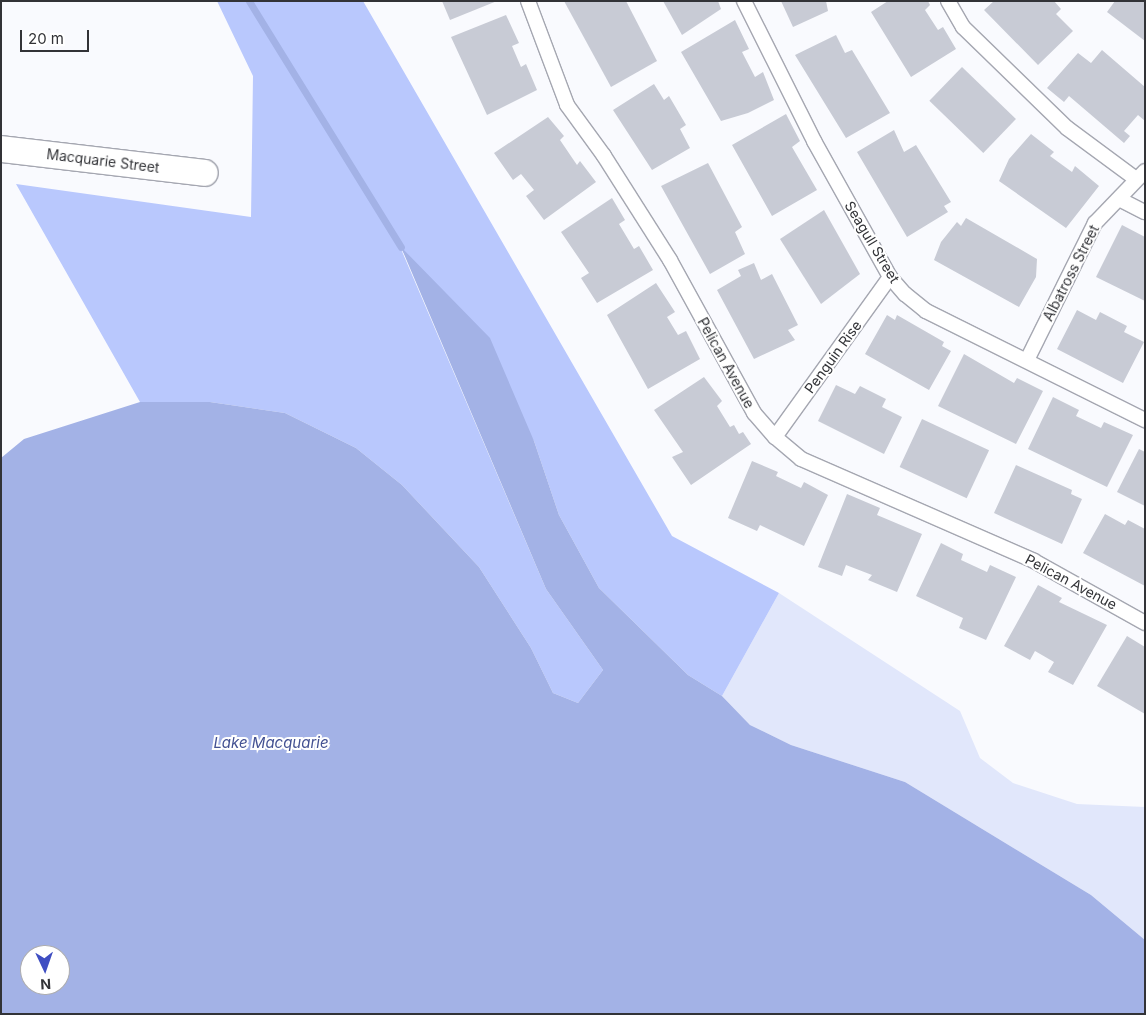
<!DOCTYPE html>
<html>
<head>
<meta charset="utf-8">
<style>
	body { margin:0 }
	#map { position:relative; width:1146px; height:1015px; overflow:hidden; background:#f9fafe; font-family:Inter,sans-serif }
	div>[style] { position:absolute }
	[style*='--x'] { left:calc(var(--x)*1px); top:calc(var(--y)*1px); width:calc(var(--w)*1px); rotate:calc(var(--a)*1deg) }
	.green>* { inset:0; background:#e1e7fb }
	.forest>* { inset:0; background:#b9c8fd }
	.water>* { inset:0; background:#a3b2e6 }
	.stream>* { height:7px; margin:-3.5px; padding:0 3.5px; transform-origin:3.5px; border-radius:3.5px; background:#a3b2e6 }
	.building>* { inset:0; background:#c8cbd5; transform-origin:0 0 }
	.roads { filter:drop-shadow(1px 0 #a5a7b1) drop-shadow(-1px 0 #a5a7b1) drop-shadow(0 1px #a5a7b1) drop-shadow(0 -1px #a5a7b1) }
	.service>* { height:14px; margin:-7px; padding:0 7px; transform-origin:7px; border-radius:7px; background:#fff }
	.minor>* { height:26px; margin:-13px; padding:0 13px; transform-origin:13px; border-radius:13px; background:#fff }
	span { translate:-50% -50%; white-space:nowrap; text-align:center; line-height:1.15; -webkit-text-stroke:4px #fff; paint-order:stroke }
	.street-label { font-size:14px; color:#323337 }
	.water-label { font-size:15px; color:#435192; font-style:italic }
	.frame { position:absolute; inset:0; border:2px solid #323337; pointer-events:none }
	.north { position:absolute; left:20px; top:945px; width:50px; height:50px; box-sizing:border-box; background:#fff; border:1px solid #adadaf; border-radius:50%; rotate:177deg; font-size:14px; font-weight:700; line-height:20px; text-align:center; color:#323337 }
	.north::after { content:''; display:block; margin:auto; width:18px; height:22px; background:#3f4ec2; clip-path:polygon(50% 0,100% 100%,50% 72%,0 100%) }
	.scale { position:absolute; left:20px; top:30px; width:69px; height:22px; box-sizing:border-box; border:2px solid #323337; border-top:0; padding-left:6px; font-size:15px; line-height:18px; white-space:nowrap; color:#323337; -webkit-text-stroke:4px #fff; paint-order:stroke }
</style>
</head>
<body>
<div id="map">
	<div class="green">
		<i style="clip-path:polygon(779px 593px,960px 711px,980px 758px,1013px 783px,1077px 804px,1145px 807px,1145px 940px,1091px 895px,905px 782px,791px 745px,750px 725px,722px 696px)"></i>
	</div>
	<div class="forest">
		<i style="clip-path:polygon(217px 1px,363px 1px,672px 536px,779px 593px,722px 696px,688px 675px,599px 588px,559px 515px,534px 441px,401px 249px,546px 589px,603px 670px,578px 703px,553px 693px,531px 648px,479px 567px,402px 485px,356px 448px,285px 413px,210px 402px,140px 402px,16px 184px,251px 217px,253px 76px)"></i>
	</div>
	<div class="water">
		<i style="clip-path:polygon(evenodd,401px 247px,490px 338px,534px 441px,559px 515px,599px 588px,688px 675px,722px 696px,750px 725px,791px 745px,905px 782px,1091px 895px,1145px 940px,1145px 1014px,1px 1014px,1px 458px,24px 439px,140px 402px,210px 402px,285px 413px,356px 448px,402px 485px,479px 567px,531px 648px,553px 693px,578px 703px,603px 670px,546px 589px,401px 247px,30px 955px,60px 955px,60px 985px,30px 985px,30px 955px)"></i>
	</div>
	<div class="stream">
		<i style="--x:249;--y:1;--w:289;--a:58.3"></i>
	</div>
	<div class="building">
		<i style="clip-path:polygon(442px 1px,497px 1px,450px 20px)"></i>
		<i style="clip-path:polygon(564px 1px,626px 1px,657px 61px,611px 87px)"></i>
		<i style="clip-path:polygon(663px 1px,718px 1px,721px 9px,682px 35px)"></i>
		<i style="clip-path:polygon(781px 1px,826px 1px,828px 11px,793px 27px)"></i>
		<i style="clip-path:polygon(888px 1px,928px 1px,930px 5px,925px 10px,938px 30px,943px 27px,956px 49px,911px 77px,871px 12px)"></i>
		<i style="clip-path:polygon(994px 1px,1054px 1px,1061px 9px,1056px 14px,1073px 31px,1038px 65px,984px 10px)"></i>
		<i style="clip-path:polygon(1115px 1px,1145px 1px,1145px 41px,1107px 12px)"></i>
		<i style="clip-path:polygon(506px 15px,519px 43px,512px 46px,521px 67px,526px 64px,537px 90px,487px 115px,451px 37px)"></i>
		<i style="clip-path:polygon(735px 20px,749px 49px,742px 52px,755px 77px,763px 72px,774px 100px,748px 113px,721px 121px,681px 52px)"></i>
		<i style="clip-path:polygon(836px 35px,845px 53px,852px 50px,890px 113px,846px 138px,795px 55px)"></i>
		<i style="clip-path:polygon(1102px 50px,1145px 87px,1145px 121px,1138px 115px,1124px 131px,1130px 136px,1124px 143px,1069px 96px,1064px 102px,1047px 88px,1078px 53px,1091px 63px)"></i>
		<i style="left:962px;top:67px;width:75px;height:47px;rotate:44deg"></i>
		<i style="clip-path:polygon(654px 84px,664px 100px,669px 96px,686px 125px,680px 129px,690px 148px,652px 170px,613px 110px)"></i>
		<i style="clip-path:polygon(786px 114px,800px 141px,792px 147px,817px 190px,772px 216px,732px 145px)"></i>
		<i style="clip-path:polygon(548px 117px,564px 136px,560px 140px,577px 165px,580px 161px,596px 182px,544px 220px,526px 196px,534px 190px,521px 174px,513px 180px,494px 153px)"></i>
		<i style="clip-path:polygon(894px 130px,904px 152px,916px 145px,951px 202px,944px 206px,948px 212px,907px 237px,857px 152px)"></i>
		<i style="clip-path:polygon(1031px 134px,1054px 152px,1050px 156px,1072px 172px,1075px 166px,1099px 186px,1066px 228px,999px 181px,1009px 159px)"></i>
		<i style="clip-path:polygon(708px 163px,742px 227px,735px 232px,745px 254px,710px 274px,661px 186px)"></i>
		<i style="clip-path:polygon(612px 198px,625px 220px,619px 224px,634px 249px,639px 246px,653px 270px,597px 303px,581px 278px,589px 273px,561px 232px)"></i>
		<i style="clip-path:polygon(824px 210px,860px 274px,821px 304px,780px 239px)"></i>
		<i style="clip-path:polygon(966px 218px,1037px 259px,1036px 277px,1019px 307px,934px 260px,941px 242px,957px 222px,961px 226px)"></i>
		<i style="clip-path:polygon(1122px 225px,1145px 237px,1145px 301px,1096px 277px)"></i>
		<i style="clip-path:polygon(754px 263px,761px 280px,772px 274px,798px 325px,788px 330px,795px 340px,754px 359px,717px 290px,741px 276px,738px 270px)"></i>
		<i style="clip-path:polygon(656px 283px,675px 312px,667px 317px,678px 335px,686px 331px,700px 359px,648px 389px,607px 315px)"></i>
		<i style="clip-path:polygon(1077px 310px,1096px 320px,1100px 312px,1127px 326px,1124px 332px,1144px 342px,1123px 383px,1057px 349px)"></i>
		<i style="clip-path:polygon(887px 315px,895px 320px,897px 315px,944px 342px,942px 346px,951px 351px,929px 390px,865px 354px)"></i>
		<i style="clip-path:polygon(964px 354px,1014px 383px,1017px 378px,1043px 391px,1016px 444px,938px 406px)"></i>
		<i style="clip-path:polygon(704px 377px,722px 401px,717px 406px,730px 427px,734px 425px,739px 434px,743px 432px,751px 444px,691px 485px,672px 457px,683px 452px,654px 410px)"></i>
		<i style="clip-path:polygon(836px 385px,855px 394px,860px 386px,886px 399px,882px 407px,902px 417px,884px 454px,818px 421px)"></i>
		<i style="clip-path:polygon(1053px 397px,1079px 410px,1076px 416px,1101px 428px,1104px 422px,1133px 435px,1107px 487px,1028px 449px)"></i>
		<i style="left:922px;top:419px;width:74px;height:53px;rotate:25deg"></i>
		<i style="clip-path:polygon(1139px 449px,1145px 452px,1145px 506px,1117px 492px)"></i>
		<i style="clip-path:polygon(752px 461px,778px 472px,776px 476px,801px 488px,804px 482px,828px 495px,804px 546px,760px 525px,757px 531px,728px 518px)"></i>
		<i style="clip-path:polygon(1016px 465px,1072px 490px,1071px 494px,1082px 499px,1062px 544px,994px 513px)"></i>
		<i style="clip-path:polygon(847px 494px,880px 508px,877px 515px,922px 534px,897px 592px,868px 580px,872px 575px,846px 565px,842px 576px,818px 567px)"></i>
		<i style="clip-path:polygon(1105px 514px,1125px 525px,1128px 520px,1145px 529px,1145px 586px,1083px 553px)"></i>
		<i style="clip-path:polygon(941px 543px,963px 554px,961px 560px,987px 572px,990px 565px,1016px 577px,986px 640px,959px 628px,963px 618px,916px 596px)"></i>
		<i style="clip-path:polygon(1038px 585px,1062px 598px,1059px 602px,1107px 625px,1073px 685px,1048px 672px,1054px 662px,1035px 651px,1030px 660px,1004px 646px)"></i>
		<i style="clip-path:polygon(1127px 636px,1145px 647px,1145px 714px,1097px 686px)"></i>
	</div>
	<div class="roads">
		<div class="service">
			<i style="--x:528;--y:1;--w:111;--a:69.4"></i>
			<i style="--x:567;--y:105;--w:63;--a:54"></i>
			<i style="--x:604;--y:156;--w:123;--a:57.6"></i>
			<i style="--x:670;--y:260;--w:175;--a:61.2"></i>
			<i style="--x:754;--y:413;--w:32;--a:49"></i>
			<i style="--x:775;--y:437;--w:34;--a:40"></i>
			<i style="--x:801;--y:459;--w:254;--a:23.6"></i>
			<i style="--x:1034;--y:561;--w:127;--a:29.2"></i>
			<i style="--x:744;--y:1;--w:157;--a:63.4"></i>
			<i style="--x:814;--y:141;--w:156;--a:60.8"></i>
			<i style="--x:890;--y:277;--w:23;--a:49"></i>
			<i style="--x:905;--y:294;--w:27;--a:39"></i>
			<i style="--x:926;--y:311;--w:245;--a:26.5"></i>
			<i style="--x:948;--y:1;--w:30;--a:60"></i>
			<i style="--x:963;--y:27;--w:145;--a:44.2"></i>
			<i style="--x:1067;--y:128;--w:86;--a:36.5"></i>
			<i style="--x:1119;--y:199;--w:29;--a:27"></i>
			<i style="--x:1027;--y:360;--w:153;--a:-63.6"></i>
			<i style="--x:1095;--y:223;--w:72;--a:-46.1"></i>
			<i style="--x:775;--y:437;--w:197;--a:-54.3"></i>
		</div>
		<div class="minor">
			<i style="--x:1;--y:149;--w:205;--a:6.7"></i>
		</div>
	</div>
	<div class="street-label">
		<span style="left:103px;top:161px;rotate:7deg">Macquarie Street</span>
		<span style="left:872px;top:242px;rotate:59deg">Seagull Street</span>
		<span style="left:1071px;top:273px;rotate:-63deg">Albatross Street</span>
		<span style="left:833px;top:357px;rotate:-54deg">Penguin Rise</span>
		<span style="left:726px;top:363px;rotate:61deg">Pelican Avenue</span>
		<span style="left:1071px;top:582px;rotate:28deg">Pelican Avenue</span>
	</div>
	<div class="water-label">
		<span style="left:271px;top:743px">Lake Macquarie</span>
	</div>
	<div class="frame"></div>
	<div class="north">N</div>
	<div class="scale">20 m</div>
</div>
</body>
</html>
